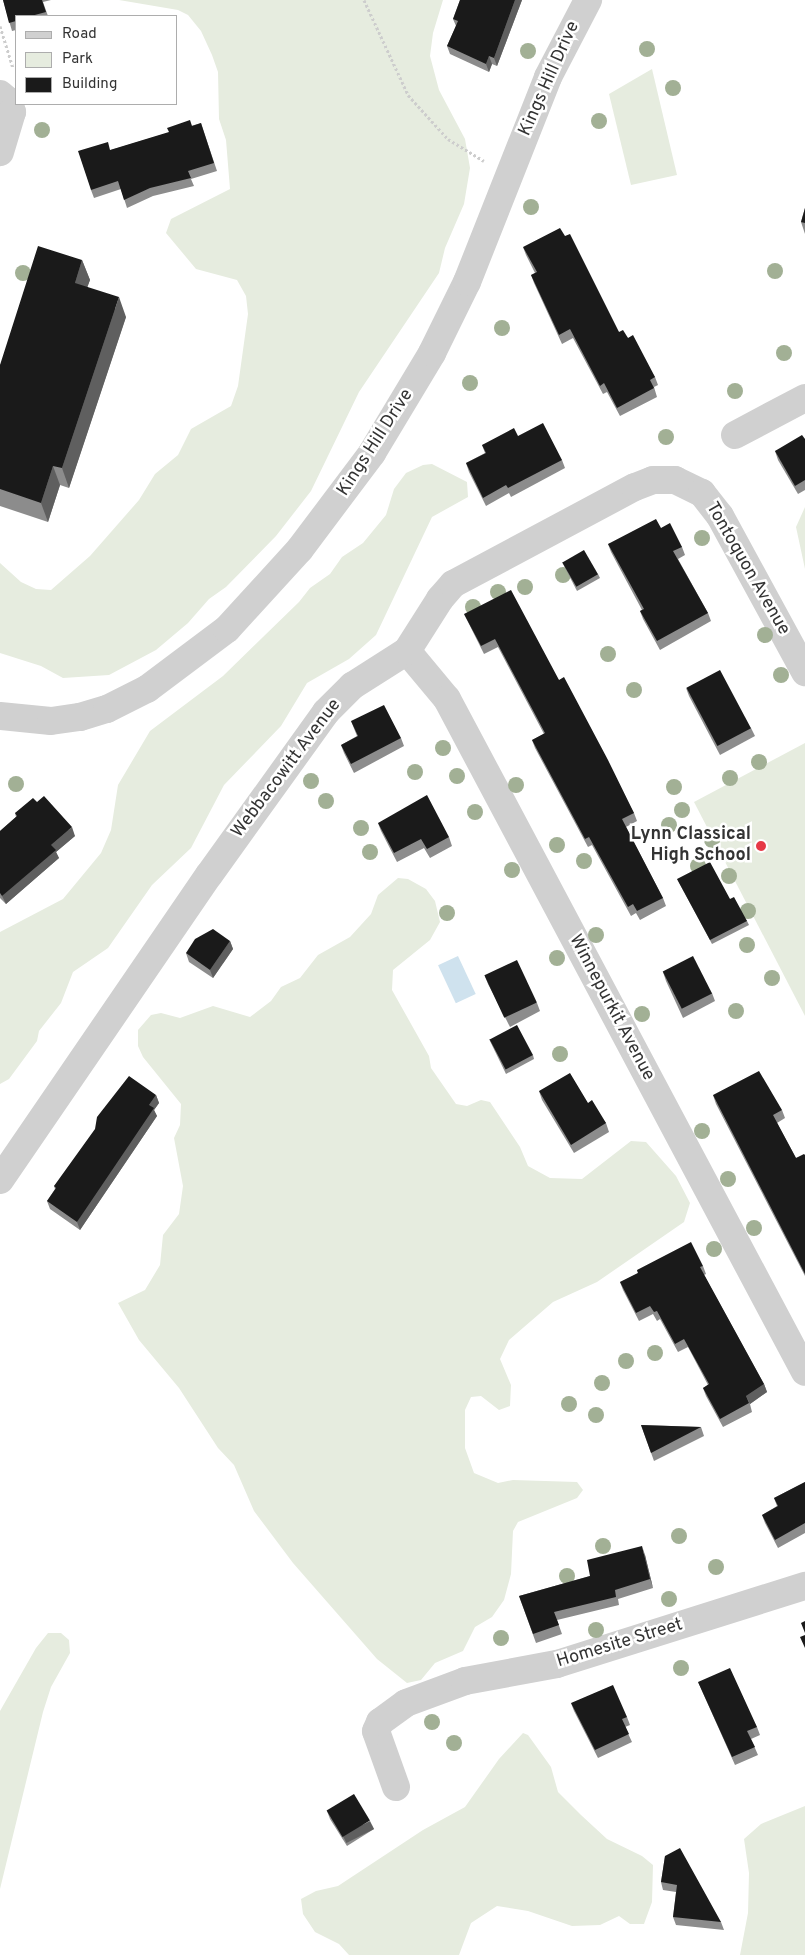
<!DOCTYPE html>
<html>
<head>
<meta charset="utf-8">
<style>
	body { margin:0 }
	#map { position:relative; width:805px; height:1955px; overflow:hidden; background:#fff; font-family:Overpass,sans-serif }
	div>[style] { position:absolute }
	[style*='--x'] { left:calc(var(--x)*1px); top:calc(var(--y)*1px); width:calc(var(--w)*1px); rotate:calc(var(--a)*1deg) }
	.green>* { inset:0; background:#e6ecdf }
	.water>* { inset:0; background:#cfe2ee; transform-origin:0 0 }
	.path>* { height:3px; margin-top:-1.5px; transform-origin:0; background:repeating-linear-gradient(90deg,#cdcdcd 0 2.5px,transparent 0 5px) }
	.minor>* { height:28px; margin:-14px; padding:0 14px; transform-origin:14px; border-radius:14px; background:#d0d0d0 }
	.trees>* { width:16px; height:16px; margin:-8px; border-radius:50%; background:#a2b095 }
	.wall>* { inset:0; background:#8c8c8c }
	.shaded-wall>* { inset:0; background:#5f5f5f; transform-origin:0 0 }
	.building>* { inset:0; background:#1a1a1a; transform-origin:0 0 }
	.dots>* { width:14px; height:14px; translate:-50% -50%; box-sizing:border-box; border:2px solid #fff; border-radius:50% }
	span { translate:-50% -50%; white-space:nowrap; text-align:center; line-height:1.15; -webkit-text-stroke:5px #fff; paint-order:stroke }
	.street-label { font-size:18px; color:#333 }
	.poi-label { font-size:18px; color:#333; font-weight:700 }
	.right { translate:-100% -50%; text-align:right }
	.legend { position:absolute; left:15px; top:15px; width:162px; height:90px; box-sizing:border-box; background:#fff; border:1px solid #adadad; margin:0; padding:6px 9px; list-style:none; font-size:15px; color:#333 }
	.legend li { display:flex; align-items:center; gap:10px; height:25px }
	.legend b { width:25px; border:1px solid #adadad }
</style>
</head>
<body>
<div id="map">
	<div class="green">
		<i style="clip-path:polygon(119px 0,443px 0,433px 33px,430px 56px,439px 90px,465px 139px,470px 168px,464px 204px,445px 248px,439px 273px,359px 392px,311px 491px,276px 536px,226px 587px,209px 599px,188px 623px,156px 650px,109px 675px,63px 678px,41px 666px,0 653px,0 563px,21px 582px,36px 589px,51px 590px,90px 556px,139px 500px,155px 474px,178px 455px,191px 429px,231px 406px,238px 386px,248px 314px,246px 296px,237px 280px,196px 269px,166px 233px,171px 219px,230px 189px,226px 140px,219px 119px,218px 72px,212px 55px,201px 31px,188px 15px,178px 10px)"></i>
		<i style="clip-path:polygon(652px 69px,677px 175px,631px 185px,609px 94px)"></i>
		<i style="clip-path:polygon(432px 464px,467px 482px,468px 497px,432px 517px,376px 635px,349px 659px,307px 683px,281px 726px,224px 785px,191px 848px,152px 885px,108px 948px,73px 972px,61px 1003px,39px 1031px,37px 1041px,9px 1079px,0 1084px,0 932px,63px 899px,101px 853px,111px 830px,118px 785px,150px 731px,223px 676px,299px 602px,310px 588px,330px 574px,342px 557px,363px 543px,386px 515px,394px 489px,406px 473px,423px 465px)"></i>
		<i style="clip-path:polygon(805px 507px,805px 569px,796px 527px)"></i>
		<i style="clip-path:polygon(805px 743px,805px 1016px,694px 802px)"></i>
		<i style="clip-path:polygon(398px 878px,408px 879px,426px 889px,435px 901px,440px 922px,430px 940px,393px 970px,392px 990px,429px 1056px,431px 1068px,456px 1104px,467px 1106px,481px 1100px,490px 1102px,520px 1147px,528px 1166px,550px 1178px,582px 1179px,631px 1141px,646px 1142px,676px 1176px,690px 1203px,684px 1222px,597px 1282px,553px 1302px,509px 1340px,500px 1359px,511px 1385px,510px 1406px,499px 1410px,481px 1396px,471px 1397px,465px 1410px,465px 1448px,474px 1473px,498px 1483px,513px 1480px,577px 1482px,583px 1490px,577px 1498px,518px 1522px,513px 1531px,511px 1574px,504px 1600px,492px 1617px,475px 1627px,463px 1651px,435px 1663px,421px 1680px,407px 1683px,377px 1659px,293px 1563px,254px 1511px,234px 1465px,218px 1448px,179px 1388px,139px 1340px,118px 1303px,145px 1290px,160px 1265px,163px 1235px,179px 1214px,183px 1186px,174px 1138px,180px 1125px,181px 1104px,143px 1057px,138px 1046px,138px 1030px,151px 1015px,161px 1013px,180px 1018px,213px 1006px,250px 1017px,271px 1001px,281px 987px,300px 978px,318px 955px,350px 937px,371px 914px,378px 895px)"></i>
		<i style="clip-path:polygon(48px 1633px,61px 1633px,69px 1640px,70px 1653px,51px 1687px,43px 1712px,0 1889px,0 1711px,36px 1648px)"></i>
		<i style="clip-path:polygon(523px 1733px,528px 1735px,551px 1767px,558px 1792px,581px 1815px,607px 1839px,642px 1856px,653px 1865px,652px 1902px,644px 1924px,630px 1924px,619px 1916px,600px 1925px,572px 1926px,528px 1911px,497px 1906px,471px 1923px,459px 1955px,349px 1955px,339px 1944px,315px 1932px,303px 1914px,301px 1899px,316px 1891px,338px 1886px,423px 1830px,465px 1807px,499px 1759px)"></i>
		<i style="clip-path:polygon(805px 1806px,805px 1955px,740px 1955px,748px 1913px,749px 1873px,744px 1839px,761px 1824px)"></i>
	</div>
	<div class="water">
		<i style="left:458px;top:956px;width:42px;height:22px;rotate:65deg"></i>
	</div>
	<div class="path">
		<i style="--x:364;--y:0;--w:105;--a:65.1"></i>
		<i style="--x:408;--y:95;--w:59;--a:47.7"></i>
		<i style="--x:448;--y:139;--w:42;--a:31.4"></i>
		<i style="--x:0;--y:26;--w:44;--a:72.8"></i>
	</div>
	<div class="minor">
		<i style="--x:0;--y:94;--w:9;--a:41"></i>
		<i style="--x:7;--y:100;--w:13;--a:67"></i>
		<i style="--x:12;--y:112;--w:42;--a:106.7"></i>
		<i style="--x:735;--y:435;--w:79;--a:-27.9"></i>
		<i style="--x:407;--y:651;--w:62;--a:50.2"></i>
		<i style="--x:447;--y:699;--w:762;--a:61.99"></i>
		<i style="--x:0;--y:716;--w:51;--a:5.6"></i>
		<i style="--x:51;--y:721;--w:29;--a:-8"></i>
		<i style="--x:80;--y:717;--w:28;--a:-17"></i>
		<i style="--x:107;--y:709;--w:45;--a:-26.6"></i>
		<i style="--x:147;--y:689;--w:100;--a:-36.9"></i>
		<i style="--x:227;--y:629;--w:108;--a:-47.6"></i>
		<i style="--x:300;--y:549;--w:120;--a:-53.1"></i>
		<i style="--x:372;--y:453;--w:117;--a:-59"></i>
		<i style="--x:432;--y:353;--w:79;--a:-63.8"></i>
		<i style="--x:467;--y:282;--w:220;--a:-68.4"></i>
		<i style="--x:548;--y:77;--w:87;--a:-62.5"></i>
		<i style="--x:0;--y:1180;--w:370;--a:-55.6"></i>
		<i style="--x:209;--y:875;--w:201;--a:-54.3"></i>
		<i style="--x:326;--y:712;--w:37;--a:-45"></i>
		<i style="--x:352;--y:686;--w:65;--a:-32.5"></i>
		<i style="--x:407;--y:651;--w:62;--a:-57.6"></i>
		<i style="--x:440;--y:599;--w:20;--a:-49"></i>
		<i style="--x:453;--y:584;--w:206;--a:-28.1"></i>
		<i style="--x:635;--y:487;--w:19;--a:-21"></i>
		<i style="--x:653;--y:480;--w:22;--a:0"></i>
		<i style="--x:675;--y:480;--w:30;--a:26"></i>
		<i style="--x:702;--y:493;--w:29;--a:52"></i>
		<i style="--x:720;--y:516;--w:178;--a:61.4"></i>
		<i style="--x:396;--y:1787;--w:59;--a:-109.7"></i>
		<i style="--x:376;--y:1731;--w:10;--a:-66"></i>
		<i style="--x:380;--y:1722;--w:32;--a:-36"></i>
		<i style="--x:406;--y:1703;--w:63;--a:-20.4"></i>
		<i style="--x:465;--y:1681;--w:94;--a:-10.5"></i>
		<i style="--x:557;--y:1664;--w:260;--a:-17.5"></i>
	</div>
	<div class="trees">
		<i style="left:647px;top:49px"></i>
		<i style="left:528px;top:51px"></i>
		<i style="left:673px;top:88px"></i>
		<i style="left:599px;top:121px"></i>
		<i style="left:42px;top:130px"></i>
		<i style="left:531px;top:207px"></i>
		<i style="left:775px;top:271px"></i>
		<i style="left:23px;top:273px"></i>
		<i style="left:502px;top:328px"></i>
		<i style="left:784px;top:353px"></i>
		<i style="left:470px;top:383px"></i>
		<i style="left:735px;top:391px"></i>
		<i style="left:666px;top:437px"></i>
		<i style="left:702px;top:538px"></i>
		<i style="left:563px;top:575px"></i>
		<i style="left:525px;top:587px"></i>
		<i style="left:498px;top:592px"></i>
		<i style="left:473px;top:607px"></i>
		<i style="left:765px;top:635px"></i>
		<i style="left:608px;top:654px"></i>
		<i style="left:781px;top:675px"></i>
		<i style="left:634px;top:690px"></i>
		<i style="left:443px;top:748px"></i>
		<i style="left:759px;top:762px"></i>
		<i style="left:415px;top:772px"></i>
		<i style="left:457px;top:776px"></i>
		<i style="left:730px;top:778px"></i>
		<i style="left:311px;top:781px"></i>
		<i style="left:16px;top:784px"></i>
		<i style="left:516px;top:785px"></i>
		<i style="left:674px;top:787px"></i>
		<i style="left:326px;top:801px"></i>
		<i style="left:682px;top:810px"></i>
		<i style="left:475px;top:812px"></i>
		<i style="left:669px;top:825px"></i>
		<i style="left:361px;top:828px"></i>
		<i style="left:712px;top:840px"></i>
		<i style="left:557px;top:845px"></i>
		<i style="left:370px;top:852px"></i>
		<i style="left:584px;top:861px"></i>
		<i style="left:698px;top:866px"></i>
		<i style="left:512px;top:870px"></i>
		<i style="left:729px;top:876px"></i>
		<i style="left:748px;top:911px"></i>
		<i style="left:447px;top:913px"></i>
		<i style="left:596px;top:935px"></i>
		<i style="left:747px;top:945px"></i>
		<i style="left:557px;top:958px"></i>
		<i style="left:772px;top:978px"></i>
		<i style="left:736px;top:1011px"></i>
		<i style="left:642px;top:1014px"></i>
		<i style="left:560px;top:1054px"></i>
		<i style="left:702px;top:1131px"></i>
		<i style="left:728px;top:1179px"></i>
		<i style="left:754px;top:1228px"></i>
		<i style="left:714px;top:1249px"></i>
		<i style="left:655px;top:1353px"></i>
		<i style="left:626px;top:1361px"></i>
		<i style="left:602px;top:1383px"></i>
		<i style="left:569px;top:1404px"></i>
		<i style="left:596px;top:1415px"></i>
		<i style="left:679px;top:1536px"></i>
		<i style="left:603px;top:1546px"></i>
		<i style="left:716px;top:1567px"></i>
		<i style="left:567px;top:1576px"></i>
		<i style="left:669px;top:1599px"></i>
		<i style="left:596px;top:1630px"></i>
		<i style="left:501px;top:1638px"></i>
		<i style="left:681px;top:1668px"></i>
		<i style="left:432px;top:1722px"></i>
		<i style="left:454px;top:1743px"></i>
	</div>
	<div class="wall">
		<i style="clip-path:polygon(3px 0,51px 0,43px 2px,48px 16px,16px 16px,16px 30px,12px 31px)"></i>
		<i style="clip-path:polygon(460px 0,522px 0,497px 66px,492px 64px,489px 72px,450px 54px,447px 46px,456px 26px,453px 19px)"></i>
		<i style="clip-path:polygon(201px 123px,217px 171px,191px 179px,194px 186px,153px 196px,127px 208px,121px 189px,94px 198px,91px 190px,111px 150px)"></i>
		<i style="clip-path:polygon(805px 208px,805px 234px,801px 222px)"></i>
		<i style="clip-path:polygon(523px 247px,619px 332px,628px 338px,655px 377px,658px 385px,654px 387px,657px 397px,620px 416px,607px 392px,603px 394px,573px 338px,562px 344px,534px 283px,531px 275px,535px 273px,526px 255px)"></i>
		<i style="clip-path:polygon(82px 260px,90px 280px,87px 287px,126px 317px,69px 488px,60px 485px,48px 522px,0 506px,0 365px)"></i>
		<i style="clip-path:polygon(518px 436px,562px 460px,565px 468px,511px 497px,509px 493px,486px 506px,469px 472px,466px 463px,485px 453px,482px 445px)"></i>
		<i style="clip-path:polygon(805px 439px,805px 490px,798px 494px,778px 460px,775px 451px)"></i>
		<i style="clip-path:polygon(661px 528px,682px 547px,685px 555px,678px 559px,708px 613px,711px 621px,660px 650px,643px 619px,640px 611px,642px 610px,611px 552px,608px 544px)"></i>
		<i style="clip-path:polygon(562px 562px,598px 574px,600px 578px,577px 591px)"></i>
		<i style="clip-path:polygon(464px 614px,559px 680px,634px 813px,637px 821px,626px 827px,663px 898px,666px 906px,640px 920px,636px 913px,631px 916px,592px 845px,588px 847px,535px 748px,532px 740px,544px 734px,498px 647px,484px 654px)"></i>
		<i style="clip-path:polygon(686px 688px,751px 728px,755px 736px,720px 755px,689px 696px)"></i>
		<i style="clip-path:polygon(351px 721px,401px 738px,404px 746px,354px 773px,344px 753px,341px 745px,357px 736px)"></i>
		<i style="clip-path:polygon(37px 802px,75px 836px,56px 852px,59px 858px,6px 904px,0 898px,0 831px,16px 817px,15px 813px)"></i>
		<i style="clip-path:polygon(378px 823px,449px 837px,452px 846px,430px 858px,424px 848px,397px 862px,381px 831px)"></i>
		<i style="clip-path:polygon(677px 879px,730px 899px,747px 921px,749px 925px,712px 944px)"></i>
		<i style="clip-path:polygon(230px 941px,233px 949px,213px 978px,189px 962px,186px 953px)"></i>
		<i style="clip-path:polygon(663px 972px,712px 993px,715px 1001px,683px 1018px,666px 981px)"></i>
		<i style="clip-path:polygon(485px 976px,537px 1003px,540px 1011px,510px 1027px,488px 984px)"></i>
		<i style="clip-path:polygon(489px 1039px,533px 1055px,534px 1059px,506px 1074px)"></i>
		<i style="clip-path:polygon(539px 1091px,588px 1103px,606px 1123px,609px 1132px,574px 1153px,542px 1100px)"></i>
		<i style="clip-path:polygon(156px 1095px,159px 1103px,154px 1110px,157px 1116px,80px 1230px,50px 1209px,47px 1201px,55px 1189px,54px 1186px)"></i>
		<i style="clip-path:polygon(713px 1095px,782px 1110px,785px 1118px,777px 1123px,796px 1158px,805px 1155px,805px 1276px,716px 1104px)"></i>
		<i style="clip-path:polygon(703px 1266px,706px 1274px,704px 1275px,764px 1384px,767px 1392px,750px 1404px,752px 1412px,723px 1427px,706px 1396px,703px 1388px,708px 1385px,688px 1347px,678px 1352px,660px 1319px,657px 1321px,653px 1314px,639px 1321px,623px 1290px,620px 1282px,638px 1273px,637px 1270px)"></i>
		<i style="clip-path:polygon(641px 1425px,701px 1427px,704px 1436px,654px 1461px)"></i>
		<i style="clip-path:polygon(805px 1482px,805px 1533px,778px 1548px,765px 1523px,762px 1515px,777px 1506px,774px 1498px)"></i>
		<i style="clip-path:polygon(645px 1555px,653px 1588px,618px 1599px,619px 1605px,557px 1620px,562px 1634px,536px 1643px,519px 1596px,590px 1576px)"></i>
		<i style="clip-path:polygon(698px 1682px,757px 1727px,760px 1735px,751px 1739px,758px 1755px,735px 1765px)"></i>
		<i style="clip-path:polygon(571px 1703px,627px 1717px,630px 1725px,625px 1727px,632px 1742px,598px 1758px,574px 1711px)"></i>
		<i style="clip-path:polygon(327px 1811px,374px 1829px,347px 1846px,330px 1819px)"></i>
		<i style="clip-path:polygon(665px 1856px,721px 1922px,724px 1930px,676px 1925px,673px 1917px,676px 1892px,663px 1890px,661px 1882px)"></i>
	</div>
	<div class="shaded-wall">
		<i style="clip-path:polygon(515px 0,522px 0,497px 66px,494px 58px)"></i>
		<i style="clip-path:polygon(489px 56px,492px 64px,489px 72px,486px 64px)"></i>
		<i style="clip-path:polygon(82px 260px,90px 280px,82px 302px,75px 283px)"></i>
		<i style="clip-path:polygon(119px 297px,126px 317px,69px 488px,62px 468px)"></i>
		<i style="clip-path:polygon(53px 466px,60px 485px,48px 522px,41px 503px)"></i>
		<i style="clip-path:polygon(72px 827px,75px 836px,56px 852px,59px 858px,6px 904px,2px 896px,51px 845px)"></i>
		<i style="clip-path:polygon(230px 941px,233px 949px,213px 978px,210px 970px)"></i>
		<i style="clip-path:polygon(156px 1095px,159px 1103px,154px 1110px,157px 1116px,80px 1230px,77px 1222px,149px 1105px)"></i>
		<i style="clip-path:polygon(764px 1384px,767px 1392px,750px 1404px,746px 1396px)"></i>
		<i style="clip-path:polygon(642px 1546px,645px 1555px,653px 1588px,650px 1579px)"></i>
		<i style="left:370px;top:1821px;width:9px;height:31px;rotate:63deg"></i>
	</div>
	<div class="building">
		<i style="clip-path:polygon(3px 0,42px 0,46px 12px,31px 16px,16px 16px,16px 21px,9px 23px)"></i>
		<i style="clip-path:polygon(460px 0,515px 0,494px 58px,489px 56px,486px 64px,447px 46px,458px 21px,453px 19px)"></i>
		<i style="clip-path:polygon(190px 120px,192px 126px,201px 123px,214px 163px,188px 171px,191px 178px,150px 188px,124px 200px,118px 181px,91px 190px,78px 151px,108px 142px,110px 150px,169px 132px,167px 128px)"></i>
		<i style="clip-path:polygon(805px 208px,805px 223px,801px 222px)"></i>
		<i style="clip-path:polygon(560px 228px,565px 236px,570px 234px,619px 332px,623px 330px,628px 338px,633px 335px,655px 377px,650px 380px,654px 388px,617px 408px,604px 383px,600px 386px,570px 329px,559px 335px,531px 275px,537px 272px,523px 247px)"></i>
		<i style="clip-path:polygon(38px 246px,82px 260px,75px 283px,119px 297px,62px 468px,53px 466px,41px 503px,0 489px,0 365px)"></i>
		<i style="clip-path:polygon(543px 423px,562px 460px,508px 488px,506px 485px,483px 498px,466px 463px,486px 453px,482px 445px,514px 428px,518px 436px)"></i>
		<i style="clip-path:polygon(802px 435px,805px 439px,805px 480px,795px 486px,775px 451px)"></i>
		<i style="clip-path:polygon(656px 519px,661px 528px,670px 523px,682px 547px,673px 551px,708px 613px,657px 641px,640px 611px,644px 609px,608px 544px)"></i>
		<i style="left:584px;top:550px;width:28px;height:25px;rotate:60deg"></i>
		<i style="clip-path:polygon(511px 590px,559px 680px,564px 677px,608px 760px,634px 813px,622px 819px,663px 898px,637px 911px,633px 904px,628px 907px,589px 837px,585px 839px,532px 740px,545px 733px,495px 639px,481px 646px,464px 614px)"></i>
		<i style="left:720px;top:670px;width:66px;height:38px;rotate:62deg"></i>
		<i style="clip-path:polygon(384px 705px,401px 738px,351px 764px,341px 745px,358px 736px,351px 721px)"></i>
		<i style="clip-path:polygon(427px 795px,449px 837px,427px 849px,421px 839px,394px 853px,378px 823px)"></i>
		<i style="clip-path:polygon(44px 796px,72px 827px,51px 845px,56px 850px,2px 896px,0 893px,0 831px,17px 816px,15px 813px,33px 798px,37px 802px)"></i>
		<i style="clip-path:polygon(710px 862px,730px 899px,734px 897px,747px 921px,710px 940px,677px 879px)"></i>
		<i style="clip-path:polygon(213px 929px,230px 941px,210px 970px,186px 953px,195px 939px)"></i>
		<i style="left:693px;top:956px;width:42px;height:34px;rotate:63deg"></i>
		<i style="left:517px;top:960px;width:47px;height:36px;rotate:65deg"></i>
		<i style="left:517px;top:1025px;width:34px;height:31px;rotate:62deg"></i>
		<i style="clip-path:polygon(759px 1071px,782px 1110px,773px 1115px,796px 1158px,804px 1154px,805px 1155px,805px 1274px,713px 1095px)"></i>
		<i style="clip-path:polygon(570px 1073px,588px 1103px,592px 1100px,606px 1123px,571px 1145px,539px 1091px)"></i>
		<i style="clip-path:polygon(129px 1076px,156px 1095px,149px 1105px,154px 1108px,77px 1222px,47px 1201px,56px 1188px,54px 1186px,95px 1129px,97px 1117px)"></i>
		<i style="clip-path:polygon(691px 1242px,703px 1266px,700px 1267px,764px 1384px,746px 1396px,749px 1403px,720px 1419px,703px 1388px,709px 1384px,684px 1339px,675px 1344px,657px 1311px,654px 1312px,650px 1306px,636px 1313px,620px 1282px,638px 1273px,637px 1270px)"></i>
		<i style="clip-path:polygon(641px 1425px,701px 1427px,651px 1453px)"></i>
		<i style="clip-path:polygon(805px 1482px,805px 1523px,775px 1540px,762px 1515px,778px 1506px,774px 1498px)"></i>
		<i style="clip-path:polygon(642px 1546px,650px 1579px,615px 1590px,616px 1597px,554px 1612px,559px 1625px,533px 1634px,519px 1596px,590px 1576px,587px 1560px)"></i>
		<i style="clip-path:polygon(805px 1621px,805px 1633px,801px 1623px)"></i>
		<i style="clip-path:polygon(805px 1635px,805px 1648px,800px 1637px)"></i>
		<i style="clip-path:polygon(730px 1668px,757px 1727px,747px 1731px,755px 1747px,732px 1757px,698px 1682px)"></i>
		<i style="clip-path:polygon(613px 1685px,627px 1717px,622px 1719px,629px 1734px,595px 1750px,571px 1703px)"></i>
		<i style="left:354px;top:1794px;width:31px;height:32px;rotate:59deg"></i>
		<i style="clip-path:polygon(680px 1848px,721px 1922px,673px 1917px,677px 1885px,661px 1882px,665px 1856px)"></i>
	</div>
	<div class="dots">
		<i style="left:761px;top:846px;background:#e63946"></i>
	</div>
	<div class="street-label">
		<span style="left:550px;top:79px;rotate:-66deg">Kings Hill Drive</span>
		<span style="left:376px;top:443px;rotate:-57deg">Kings Hill Drive</span>
		<span style="left:747px;top:569px;rotate:60deg">Tontoquon Avenue</span>
		<span style="left:287px;top:769px;rotate:-53deg">Webbacowitt Avenue</span>
		<span style="left:611px;top:1008px;rotate:62deg">Winnepurkit Avenue</span>
		<span style="left:620px;top:1644px;rotate:-17deg">Homesite Street</span>
	</div>
	<div class="poi-label">
		<span class="right" style="left:751px;top:846px">Lynn Classical<br>High School</span>
	</div>
	<ul class="legend">
	<li><b style="height:6px;background:#d0d0d0"></b>Road</li>
	<li><b style="height:14px;background:#e6ecdf"></b>Park</li>
	<li><b style="height:14px;background:#1a1a1a"></b>Building</li>
	</ul>
</div>
</body>
</html>
